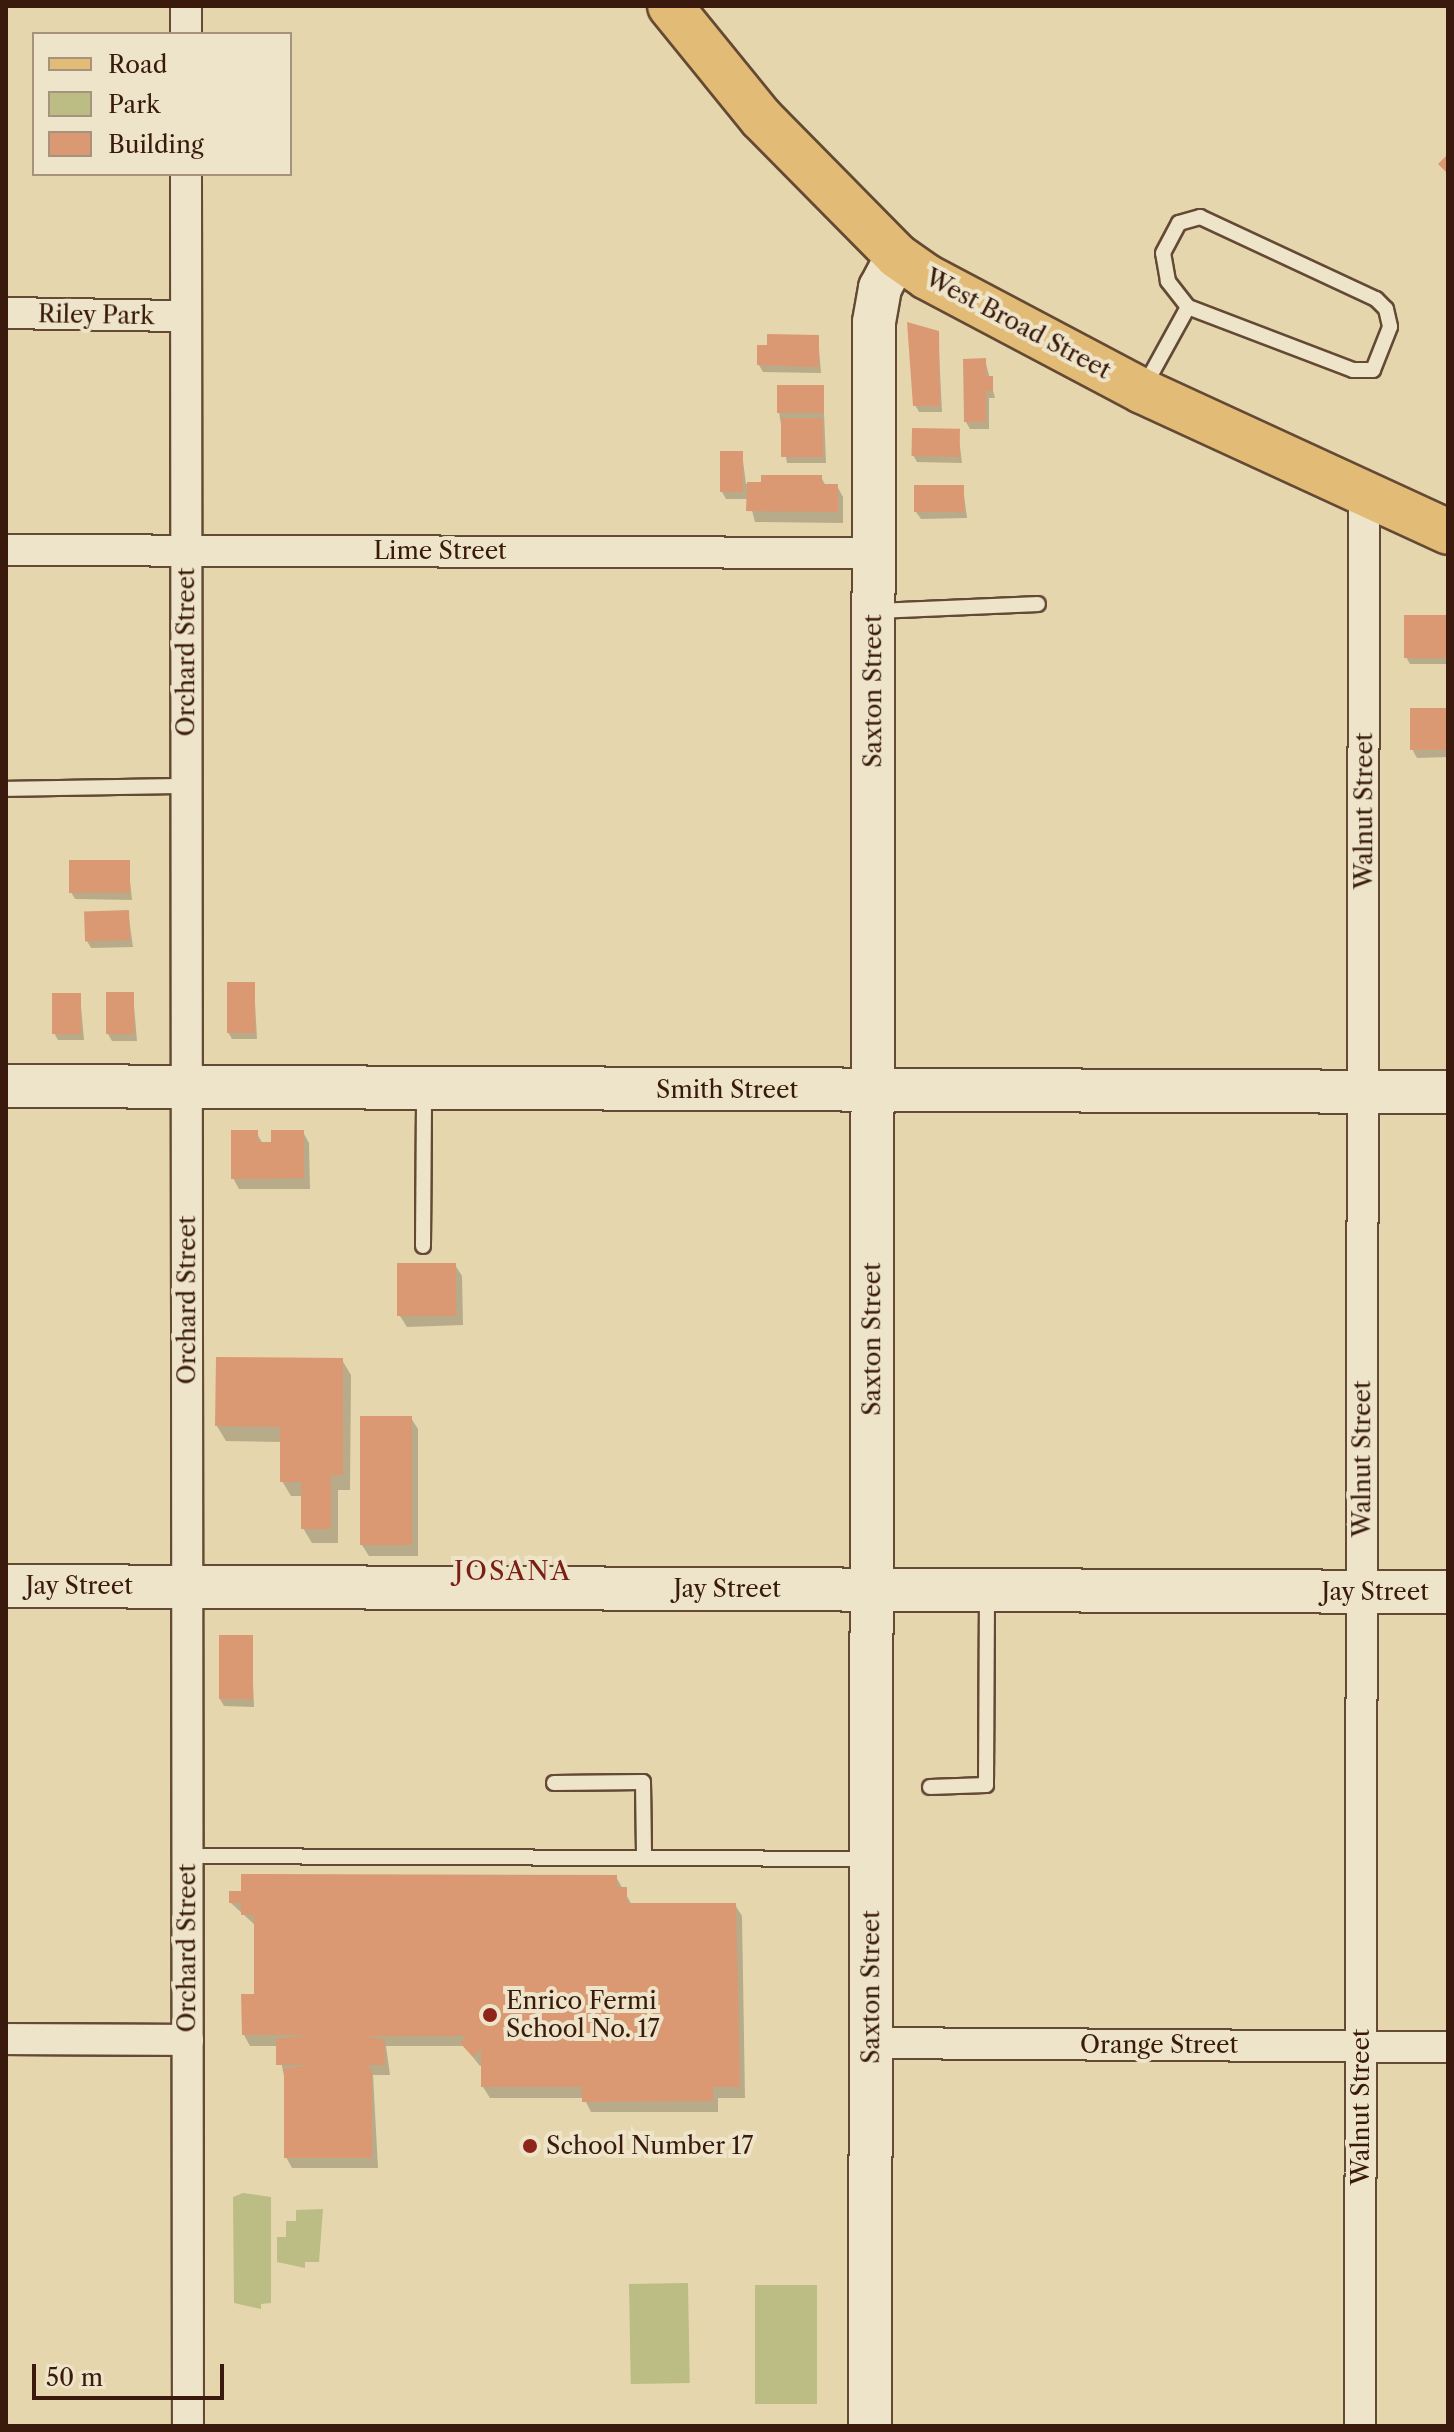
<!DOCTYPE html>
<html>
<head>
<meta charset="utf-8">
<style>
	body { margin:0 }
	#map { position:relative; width:1454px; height:2432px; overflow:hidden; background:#e5d6ad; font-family:"Libre Caslon Text",serif }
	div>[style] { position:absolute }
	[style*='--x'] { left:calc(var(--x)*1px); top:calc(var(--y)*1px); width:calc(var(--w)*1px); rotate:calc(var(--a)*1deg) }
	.green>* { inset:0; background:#bcbc85; transform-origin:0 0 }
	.shadow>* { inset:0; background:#0003 }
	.building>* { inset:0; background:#db9973; transform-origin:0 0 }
	.roads { filter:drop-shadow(2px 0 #644935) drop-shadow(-2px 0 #644935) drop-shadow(0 2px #644935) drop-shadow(0 -2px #644935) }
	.lane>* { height:14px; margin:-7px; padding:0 7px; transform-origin:7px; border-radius:7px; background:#eee4ca }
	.street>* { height:30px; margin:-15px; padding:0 15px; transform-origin:15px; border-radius:15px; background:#eee4ca }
	.secondary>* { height:42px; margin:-21px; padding:0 21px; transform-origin:21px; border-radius:21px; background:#eee4ca }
	.primary>* { height:44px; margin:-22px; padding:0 22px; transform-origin:22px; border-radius:22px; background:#e2bb76 }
	.dots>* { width:22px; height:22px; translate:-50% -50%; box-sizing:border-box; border:4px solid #eee4ca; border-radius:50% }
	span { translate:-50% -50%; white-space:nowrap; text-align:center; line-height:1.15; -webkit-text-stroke:8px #eee4ca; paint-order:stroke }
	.street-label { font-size:24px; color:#391a0d }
	.poi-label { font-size:24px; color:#391a0d }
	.left { translate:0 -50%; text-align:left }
	.neighbourhood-label { font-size:26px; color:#7a1f14; letter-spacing:2px }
	.frame { position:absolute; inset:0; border:8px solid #391a0d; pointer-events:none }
	.legend { position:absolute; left:32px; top:32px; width:260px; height:144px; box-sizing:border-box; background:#eee4ca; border:2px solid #a6937e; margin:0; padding:10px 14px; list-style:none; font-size:24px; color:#391a0d }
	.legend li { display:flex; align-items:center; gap:16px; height:40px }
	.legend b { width:40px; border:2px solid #a6937e }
	.scale { position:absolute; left:32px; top:2364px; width:192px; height:36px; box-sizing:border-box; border:4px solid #391a0d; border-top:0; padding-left:10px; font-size:24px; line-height:28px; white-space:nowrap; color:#391a0d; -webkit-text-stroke:6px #eee4ca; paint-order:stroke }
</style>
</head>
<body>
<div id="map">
	<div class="green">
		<i style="clip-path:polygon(243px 2193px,271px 2197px,271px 2303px,261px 2304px,261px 2309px,234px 2303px,233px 2197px)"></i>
		<i style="clip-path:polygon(323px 2209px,319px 2262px,305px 2262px,305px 2268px,277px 2262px,277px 2237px,286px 2237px,286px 2221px,296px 2221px,296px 2210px)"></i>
		<i style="left:688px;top:2283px;width:100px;height:59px;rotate:89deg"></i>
		<i style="left:755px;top:2285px;width:62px;height:119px"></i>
	</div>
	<div class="shadow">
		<i style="clip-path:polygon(938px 333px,942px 412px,919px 412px,915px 405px)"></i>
		<i style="clip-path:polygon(818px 337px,821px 373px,763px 372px,759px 365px)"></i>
		<i style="clip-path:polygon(985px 360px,995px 398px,989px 398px,989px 429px,970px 429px,966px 422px)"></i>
		<i style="clip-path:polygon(823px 387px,826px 463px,787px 463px,779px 412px)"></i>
		<i style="clip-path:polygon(958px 431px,962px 463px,917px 462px,913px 455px)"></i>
		<i style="clip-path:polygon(742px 453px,746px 484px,821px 477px,826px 486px,837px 486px,843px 497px,843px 523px,755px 522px,749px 499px,726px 499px,722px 492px)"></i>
		<i style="clip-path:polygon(963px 487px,967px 518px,921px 519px,916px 512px)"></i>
		<i style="clip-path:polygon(1448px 617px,1448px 664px,1410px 664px,1406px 657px)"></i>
		<i style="clip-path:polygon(1448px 710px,1448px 757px,1417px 758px,1413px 751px)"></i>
		<i style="clip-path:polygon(128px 862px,132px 900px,75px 899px,71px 892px)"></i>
		<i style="clip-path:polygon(128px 912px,133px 947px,91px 948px,87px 941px)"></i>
		<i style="clip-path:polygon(254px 984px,257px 1039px,232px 1039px,228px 1032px)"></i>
		<i style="clip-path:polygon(133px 994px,137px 1041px,112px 1041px,108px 1034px)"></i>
		<i style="clip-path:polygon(80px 995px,84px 1040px,58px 1040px,54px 1033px)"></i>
		<i style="clip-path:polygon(256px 1132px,263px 1144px,273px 1144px,303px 1132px,309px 1143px,310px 1189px,239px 1189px,233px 1178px)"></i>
		<i style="clip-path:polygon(455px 1265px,462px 1276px,463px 1325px,407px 1327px,400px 1316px)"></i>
		<i style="clip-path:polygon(342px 1360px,351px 1375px,350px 1490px,338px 1490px,338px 1543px,312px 1543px,303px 1528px,303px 1496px,291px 1496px,282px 1481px,282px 1442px,226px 1441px,217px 1426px)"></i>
		<i style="clip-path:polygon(411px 1418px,418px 1429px,418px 1556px,369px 1556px,362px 1545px)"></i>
		<i style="clip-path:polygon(251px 1637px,254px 1707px,224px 1706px,220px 1699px)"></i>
		<i style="clip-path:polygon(616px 1877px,632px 1905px,735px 1905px,742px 1916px,745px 2098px,718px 2098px,718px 2112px,591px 2112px,584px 2098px,490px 2098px,483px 2087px,483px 2064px,480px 2066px,464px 2046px,386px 2046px,390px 2075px,373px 2075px,378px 2168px,292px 2168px,286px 2157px,284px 2076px,278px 2046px,250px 2046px,244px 2035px,256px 1996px,256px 1926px,231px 1903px)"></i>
	</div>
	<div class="building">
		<i style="clip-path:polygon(1448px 154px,1448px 174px,1438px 164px)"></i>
		<i style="clip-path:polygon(907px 322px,939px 331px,940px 406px,913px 406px)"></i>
		<i style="clip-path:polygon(767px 334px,819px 335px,819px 367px,757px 365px,757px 345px,767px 345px)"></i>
		<i style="clip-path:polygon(986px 358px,986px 376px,993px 376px,993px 391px,986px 391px,986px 422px,964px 422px,963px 359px)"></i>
		<i style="left:777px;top:385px;width:47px;height:28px"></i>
		<i style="left:781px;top:418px;width:42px;height:39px"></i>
		<i style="left:912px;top:428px;width:48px;height:28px;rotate:1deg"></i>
		<i style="left:743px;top:451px;width:41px;height:23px;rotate:90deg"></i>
		<i style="clip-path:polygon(761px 475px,822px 475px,822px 484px,838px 484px,838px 512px,746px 511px,747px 482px,761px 482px)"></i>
		<i style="left:964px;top:485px;width:27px;height:50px;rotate:90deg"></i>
		<i style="left:1404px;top:615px;width:44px;height:43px"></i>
		<i style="left:1448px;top:708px;width:42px;height:38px;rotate:90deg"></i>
		<i style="left:69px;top:860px;width:61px;height:33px"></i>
		<i style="left:129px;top:910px;width:30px;height:45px;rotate:88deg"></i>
		<i style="left:227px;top:982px;width:28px;height:51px"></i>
		<i style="left:134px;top:992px;width:42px;height:28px;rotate:90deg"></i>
		<i style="left:52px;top:993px;width:29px;height:41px"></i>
		<i style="clip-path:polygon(231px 1130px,258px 1130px,258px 1142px,271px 1142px,271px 1130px,304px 1130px,304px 1178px,231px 1179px)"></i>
		<i style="left:397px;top:1263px;width:59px;height:53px"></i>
		<i style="clip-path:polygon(216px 1357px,343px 1358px,343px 1475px,331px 1475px,331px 1529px,301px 1529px,301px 1482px,280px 1482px,280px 1427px,215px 1426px)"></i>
		<i style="left:360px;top:1416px;width:52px;height:129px"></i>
		<i style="left:219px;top:1635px;width:34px;height:64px"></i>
		<i style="clip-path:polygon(241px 1874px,617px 1875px,617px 1887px,627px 1887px,627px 1903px,736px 1903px,740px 2087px,713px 2087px,713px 2101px,582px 2102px,582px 2087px,481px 2087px,481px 2049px,473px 2057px,460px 2043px,467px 2036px,366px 2036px,385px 2040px,385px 2065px,366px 2065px,372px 2070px,372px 2158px,284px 2158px,284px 2069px,309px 2065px,276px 2065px,276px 2039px,309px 2035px,242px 2035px,241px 1994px,254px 1994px,254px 1915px,241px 1915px,241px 1903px,229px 1903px,229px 1891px,241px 1891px)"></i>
	</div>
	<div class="roads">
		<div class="lane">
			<i style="--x:1200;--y:217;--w:194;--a:25"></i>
			<i style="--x:1376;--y:299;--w:14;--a:45"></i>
			<i style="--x:1386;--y:309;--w:18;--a:77"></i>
			<i style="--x:1390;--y:327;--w:46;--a:111.6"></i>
			<i style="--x:1373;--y:370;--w:20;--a:180"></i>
			<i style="--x:1353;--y:370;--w:177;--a:-159.1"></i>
			<i style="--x:1188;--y:307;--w:33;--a:-128"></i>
			<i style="--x:1168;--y:281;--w:28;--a:-100"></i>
			<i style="--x:1163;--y:253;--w:34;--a:-62"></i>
			<i style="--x:1179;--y:223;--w:22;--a:-16"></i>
			<i style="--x:1144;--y:387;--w:91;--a:-61.2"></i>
			<i style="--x:878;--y:611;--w:160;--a:-2.5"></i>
			<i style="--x:6;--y:789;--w:180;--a:-1"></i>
			<i style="--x:423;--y:1246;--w:153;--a:-89.6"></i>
			<i style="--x:554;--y:1783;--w:89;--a:-0.6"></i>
			<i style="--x:643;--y:1782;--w:74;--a:89.2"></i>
			<i style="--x:930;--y:1787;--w:56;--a:-2"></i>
			<i style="--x:986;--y:1785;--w:190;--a:-89.7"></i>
			<i style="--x:187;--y:1856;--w:680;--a:0.25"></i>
		</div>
		<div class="street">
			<i style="--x:186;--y:6;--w:28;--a:90"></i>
			<i style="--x:186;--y:174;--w:2252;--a:89.95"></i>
			<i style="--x:6;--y:313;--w:180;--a:1"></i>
			<i style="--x:6;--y:550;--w:867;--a:0.2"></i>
			<i style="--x:6;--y:2039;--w:182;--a:0.3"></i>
			<i style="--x:871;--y:2043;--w:577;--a:0.4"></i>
			<i style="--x:1360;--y:2426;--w:1933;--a:-89.88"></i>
		</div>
		<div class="secondary">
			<i style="--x:6;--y:1086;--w:1442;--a:0.24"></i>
			<i style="--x:6;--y:1586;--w:1442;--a:0.24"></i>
			<i style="--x:870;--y:2426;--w:2104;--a:-89.89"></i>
			<i style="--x:874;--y:322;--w:35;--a:-80"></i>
			<i style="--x:880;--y:288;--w:36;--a:-62"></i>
		</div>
		<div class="primary">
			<i style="--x:670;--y:6;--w:144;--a:50.9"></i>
			<i style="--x:761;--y:118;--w:194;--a:45.4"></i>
			<i style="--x:897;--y:256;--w:37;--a:35"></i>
			<i style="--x:927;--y:277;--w:243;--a:27.9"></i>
			<i style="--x:1142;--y:391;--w:337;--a:24.7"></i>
		</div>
	</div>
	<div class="dots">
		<i style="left:490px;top:2015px;background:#8f2418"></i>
		<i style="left:530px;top:2146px;background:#8f2418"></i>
	</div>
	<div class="street-label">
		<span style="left:96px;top:315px;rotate:1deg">Riley Park</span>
		<span style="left:1018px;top:324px;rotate:28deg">West Broad Street</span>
		<span style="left:440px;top:551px">Lime Street</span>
		<span style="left:186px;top:652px;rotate:-90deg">Orchard Street</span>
		<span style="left:873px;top:691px;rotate:-90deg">Saxton Street</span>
		<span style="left:1364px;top:811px;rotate:-90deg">Walnut Street</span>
		<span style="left:727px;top:1090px">Smith Street</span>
		<span style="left:187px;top:1300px;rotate:-90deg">Orchard Street</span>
		<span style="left:872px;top:1339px;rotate:-90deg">Saxton Street</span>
		<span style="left:1362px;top:1459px;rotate:-90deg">Walnut Street</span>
		<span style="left:79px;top:1586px">Jay Street</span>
		<span style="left:727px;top:1589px">Jay Street</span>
		<span style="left:1375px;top:1592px">Jay Street</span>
		<span style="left:187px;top:1948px;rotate:-90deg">Orchard Street</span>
		<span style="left:871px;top:1987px;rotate:-90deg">Saxton Street</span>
		<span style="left:1159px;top:2045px">Orange Street</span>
		<span style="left:1361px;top:2107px;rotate:-90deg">Walnut Street</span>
	</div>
	<div class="poi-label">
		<span class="left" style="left:506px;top:2015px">Enrico Fermi<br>School No. 17</span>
		<span class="left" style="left:546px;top:2146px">School Number 17</span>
	</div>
	<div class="neighbourhood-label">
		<span style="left:513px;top:1572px">JOSANA</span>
	</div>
	<div class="frame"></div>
	<ul class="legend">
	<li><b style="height:10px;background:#e2bb76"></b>Road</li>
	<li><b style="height:22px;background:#bcbc85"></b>Park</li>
	<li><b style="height:22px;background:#db9973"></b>Building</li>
	</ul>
	<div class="scale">50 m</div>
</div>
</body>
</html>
